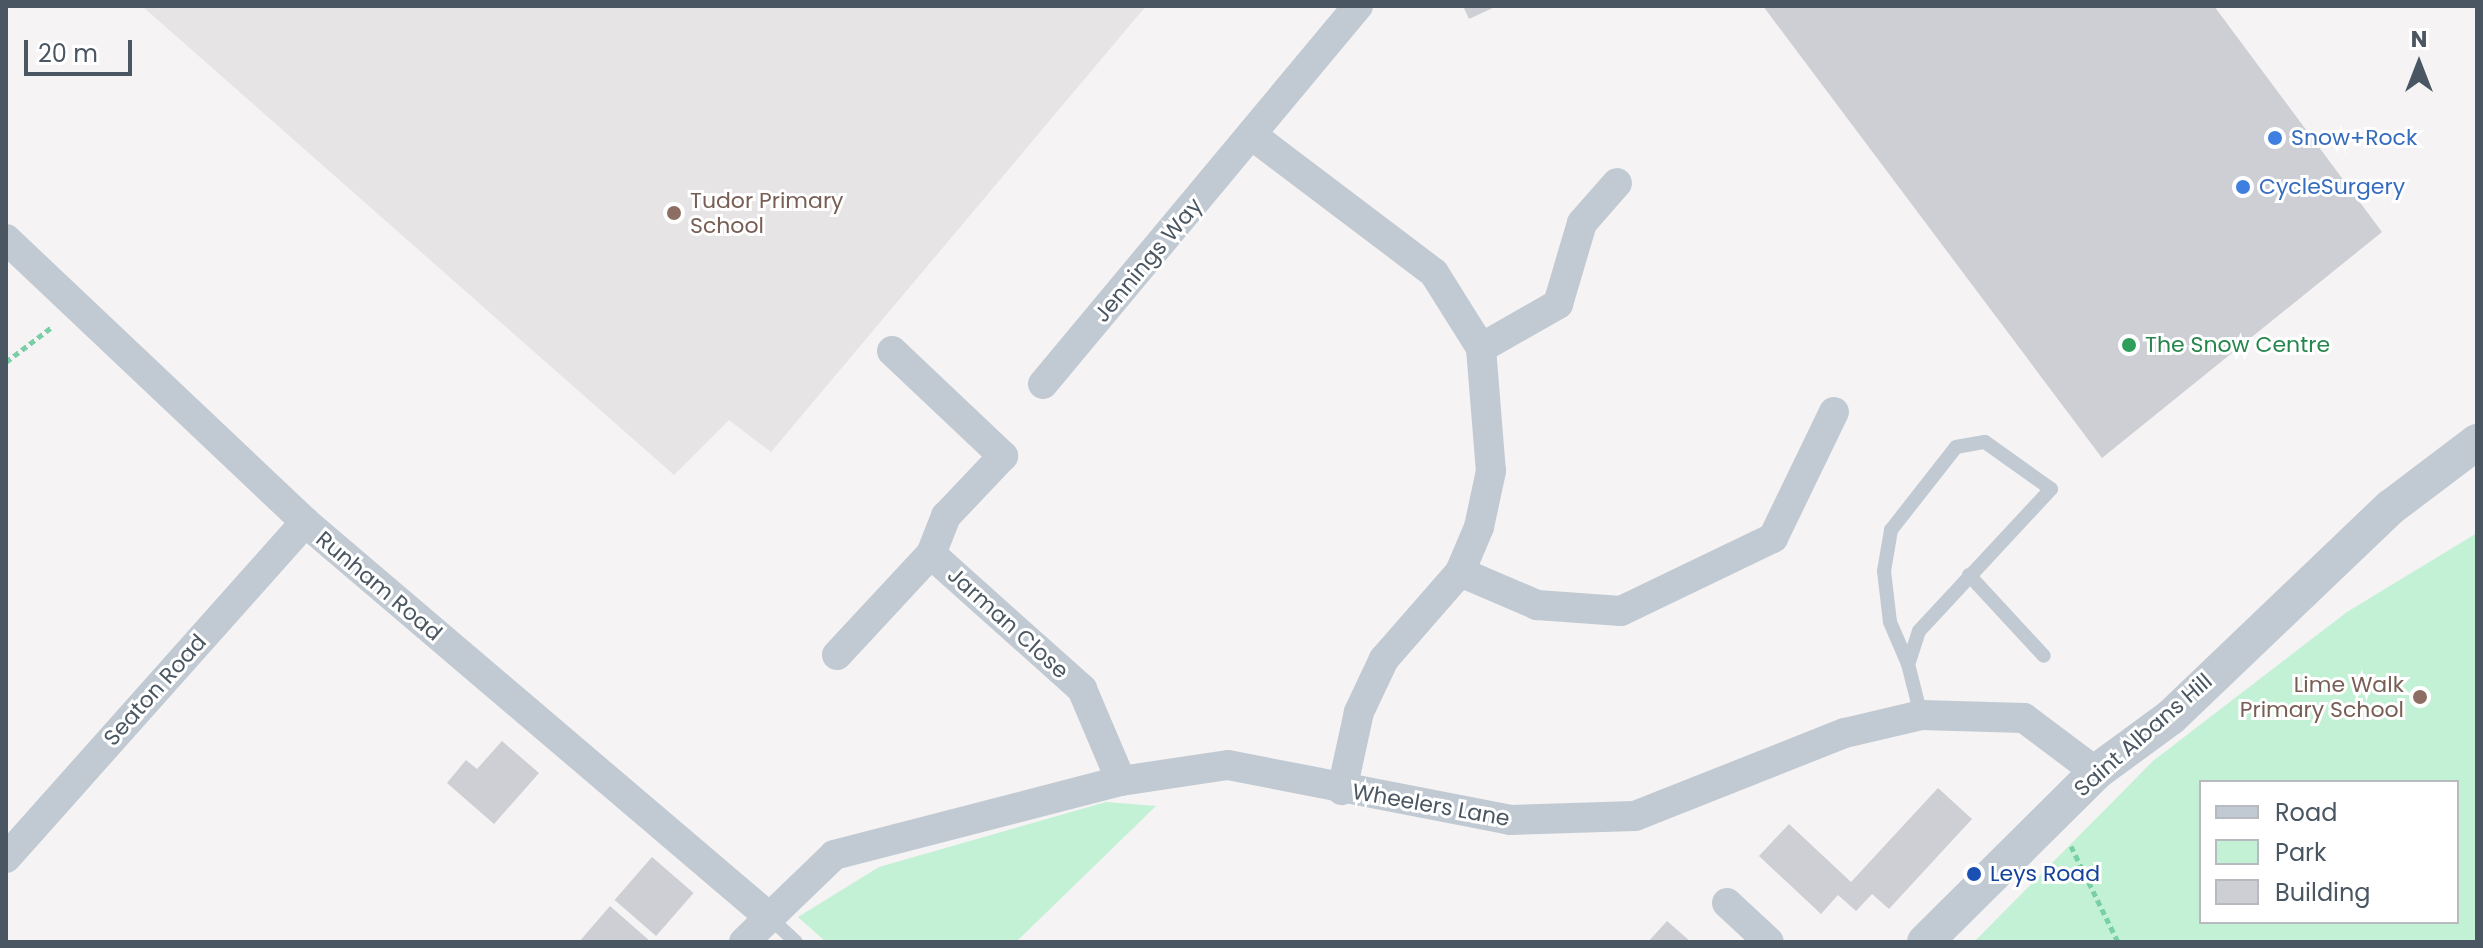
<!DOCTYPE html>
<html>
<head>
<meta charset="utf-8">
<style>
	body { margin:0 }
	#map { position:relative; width:2483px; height:948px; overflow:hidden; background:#f5f3f3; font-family:Poppins,sans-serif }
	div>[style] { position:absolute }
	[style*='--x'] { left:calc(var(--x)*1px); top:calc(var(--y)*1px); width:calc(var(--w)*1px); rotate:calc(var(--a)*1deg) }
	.education>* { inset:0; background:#e6e4e5 }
	.green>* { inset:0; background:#c3f1d5 }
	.building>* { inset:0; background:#cdcfd5; transform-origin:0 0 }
	.path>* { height:5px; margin-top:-2.5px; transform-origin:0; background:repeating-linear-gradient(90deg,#7ad0a6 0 6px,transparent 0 10px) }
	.service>* { height:14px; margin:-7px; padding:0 7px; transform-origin:7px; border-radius:7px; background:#c1cad2 }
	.minor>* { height:30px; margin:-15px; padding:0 15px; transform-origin:15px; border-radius:15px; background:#c1cad2 }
	.tertiary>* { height:36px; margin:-18px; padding:0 18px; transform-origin:18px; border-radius:18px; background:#c1cad2 }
	.dots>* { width:22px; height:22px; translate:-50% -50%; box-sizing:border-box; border:4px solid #fff; border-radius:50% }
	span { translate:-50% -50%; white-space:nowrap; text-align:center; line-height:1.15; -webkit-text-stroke:6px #fff; paint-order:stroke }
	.shop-label { font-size:22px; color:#366cbe }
	.left { translate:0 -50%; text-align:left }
	.education-label { font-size:22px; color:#785e54 }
	.right { translate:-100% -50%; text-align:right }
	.street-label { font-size:22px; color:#4a5661 }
	.leisure-label { font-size:22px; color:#27864d }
	.transit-label { font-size:22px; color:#164399 }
	.frame { position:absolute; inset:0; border:8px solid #4a5661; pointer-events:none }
	.legend { position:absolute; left:2199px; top:780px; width:260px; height:144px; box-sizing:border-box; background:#fff; border:2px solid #b7bbc0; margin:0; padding:10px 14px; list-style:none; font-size:24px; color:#4a5661 }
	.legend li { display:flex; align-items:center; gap:16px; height:40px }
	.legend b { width:40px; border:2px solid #b7bbc0 }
	.north { position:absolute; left:2379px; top:24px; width:80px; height:80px; -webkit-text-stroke:6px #fff; paint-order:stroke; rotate:0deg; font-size:22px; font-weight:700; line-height:32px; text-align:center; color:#4a5661 }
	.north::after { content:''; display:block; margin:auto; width:28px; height:36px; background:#4a5661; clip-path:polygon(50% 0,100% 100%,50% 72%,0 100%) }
	.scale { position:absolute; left:24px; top:40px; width:108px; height:36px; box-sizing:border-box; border:4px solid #4a5661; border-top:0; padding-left:10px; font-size:24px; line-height:28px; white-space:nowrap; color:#4a5661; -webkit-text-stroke:6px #fff; paint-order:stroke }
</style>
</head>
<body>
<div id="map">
	<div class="education">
		<i style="clip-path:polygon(142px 6px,1146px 6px,771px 452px,729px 420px,674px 475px)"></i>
	</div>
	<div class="green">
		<i style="clip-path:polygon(evenodd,2477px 533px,2477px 942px,1974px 942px,2153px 761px,2347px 612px,2477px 533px,2201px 782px,2457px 782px,2457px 922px,2201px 922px,2201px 782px)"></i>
		<i style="clip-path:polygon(1106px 802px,1156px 806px,1016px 942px,826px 942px,798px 917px,879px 867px)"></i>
	</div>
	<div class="building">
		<i style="clip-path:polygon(1463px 6px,1497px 6px,1469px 19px)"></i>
		<i style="clip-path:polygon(1763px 6px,2214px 6px,2382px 232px,2102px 458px)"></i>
		<i style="clip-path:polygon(502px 741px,539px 773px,494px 824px,447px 783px,466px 760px,477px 769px)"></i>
		<i style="clip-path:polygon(1938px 788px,1972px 819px,1889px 909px,1872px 894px,1856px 911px,1838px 895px,1821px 914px,1759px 856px,1789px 824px,1851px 882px)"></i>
		<i style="left:652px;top:857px;width:55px;height:57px;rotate:41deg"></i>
		<i style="clip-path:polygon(610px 906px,651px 942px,579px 942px)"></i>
		<i style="clip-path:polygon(1667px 921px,1691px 942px,1648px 942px)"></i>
	</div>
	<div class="path">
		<i style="--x:6;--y:362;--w:58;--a:-37.3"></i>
		<i style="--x:2071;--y:846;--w:107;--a:63.9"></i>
	</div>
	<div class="service">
		<i style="--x:1969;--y:575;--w:110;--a:47.2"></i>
		<i style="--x:1908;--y:664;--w:46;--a:-113.2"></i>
		<i style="--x:1890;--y:622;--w:51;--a:-96.7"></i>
		<i style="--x:1884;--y:571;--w:42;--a:-80.3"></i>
		<i style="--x:1891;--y:530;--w:105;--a:-51.9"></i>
		<i style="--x:1956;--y:447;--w:29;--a:-10"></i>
		<i style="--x:1985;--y:442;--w:81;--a:35.5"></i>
		<i style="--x:2051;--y:489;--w:194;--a:132.9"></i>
		<i style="--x:1919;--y:631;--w:35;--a:108"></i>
		<i style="--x:1908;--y:664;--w:53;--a:75.7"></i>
		<i style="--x:768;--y:916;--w:38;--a:43"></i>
	</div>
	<div class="minor">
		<i style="--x:1253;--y:136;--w:227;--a:37.1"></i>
		<i style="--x:1434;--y:273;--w:89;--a:57.9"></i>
		<i style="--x:1481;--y:348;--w:123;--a:85.4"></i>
		<i style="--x:1491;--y:471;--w:57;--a:102.1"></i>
		<i style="--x:1479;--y:527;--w:49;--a:112.9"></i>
		<i style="--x:1460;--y:572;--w:116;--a:131.1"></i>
		<i style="--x:1384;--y:659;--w:59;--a:115.3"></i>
		<i style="--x:1359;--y:712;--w:80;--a:102.3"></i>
		<i style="--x:6;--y:239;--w:412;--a:43.4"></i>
		<i style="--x:305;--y:522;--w:608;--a:40.4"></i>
		<i style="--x:1481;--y:348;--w:89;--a:-29.7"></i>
		<i style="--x:1558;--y:304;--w:84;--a:-73.5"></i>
		<i style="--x:1582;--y:223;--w:53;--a:-48.8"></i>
		<i style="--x:892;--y:351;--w:153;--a:43.4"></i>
		<i style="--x:1003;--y:456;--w:83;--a:133.5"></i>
		<i style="--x:946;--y:516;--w:41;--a:111.5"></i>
		<i style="--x:1043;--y:384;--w:492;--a:-50.2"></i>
		<i style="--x:1460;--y:572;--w:84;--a:23.2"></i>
		<i style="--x:1537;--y:605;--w:84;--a:4.1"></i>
		<i style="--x:1621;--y:611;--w:169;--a:-25.7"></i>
		<i style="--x:1773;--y:538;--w:140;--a:-64.2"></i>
		<i style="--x:837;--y:655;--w:138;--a:-47.1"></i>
		<i style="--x:931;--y:554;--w:203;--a:41.8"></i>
		<i style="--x:1082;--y:689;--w:100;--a:67"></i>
		<i style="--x:6;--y:858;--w:450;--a:-48.3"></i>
		<i style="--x:1727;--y:903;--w:57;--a:42.9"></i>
		<i style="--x:744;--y:942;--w:125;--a:-44"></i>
		<i style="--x:834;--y:855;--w:296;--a:-14.5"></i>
		<i style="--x:1121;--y:781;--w:108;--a:-8.5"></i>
		<i style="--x:1228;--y:765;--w:287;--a:11"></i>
		<i style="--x:1510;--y:820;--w:125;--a:-1.8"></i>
		<i style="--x:1635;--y:816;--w:226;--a:-21.6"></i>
		<i style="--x:1845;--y:733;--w:78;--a:-13.3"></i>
		<i style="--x:1921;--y:715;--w:103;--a:1.7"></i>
		<i style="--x:2024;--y:718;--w:90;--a:36.9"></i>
	</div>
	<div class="tertiary">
		<i style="--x:1925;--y:942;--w:241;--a:-44.8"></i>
		<i style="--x:2096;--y:772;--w:93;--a:-36.3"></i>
		<i style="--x:2171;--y:717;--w:304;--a:-43.7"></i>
		<i style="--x:2391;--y:507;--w:108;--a:-37.1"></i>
	</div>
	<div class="dots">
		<i style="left:2275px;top:138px;background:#3f7fe0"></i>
		<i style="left:2243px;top:187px;background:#3f7fe0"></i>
		<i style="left:674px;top:213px;background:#8d6e63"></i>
		<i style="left:2129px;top:345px;background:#2e9e5b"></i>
		<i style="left:2420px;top:697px;background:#8d6e63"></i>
		<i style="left:1974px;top:874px;background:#1a4fb4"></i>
	</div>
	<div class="shop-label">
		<span class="left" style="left:2291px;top:138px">Snow+Rock</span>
		<span class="left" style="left:2259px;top:187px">CycleSurgery</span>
	</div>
	<div class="education-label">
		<span class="left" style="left:690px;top:213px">Tudor Primary<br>School</span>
		<span class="right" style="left:2404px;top:697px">Lime Walk<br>Primary School</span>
	</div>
	<div class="street-label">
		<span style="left:1148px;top:260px;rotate:-50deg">Jennings Way</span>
		<span style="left:379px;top:586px;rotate:40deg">Runham Road</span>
		<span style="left:1008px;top:623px;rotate:42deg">Jarman Close</span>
		<span style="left:155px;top:690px;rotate:-48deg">Seaton Road</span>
		<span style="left:2143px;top:735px;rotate:-41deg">Saint Albans Hill</span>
		<span style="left:1431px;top:805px;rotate:10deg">Wheelers Lane</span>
	</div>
	<div class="leisure-label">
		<span class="left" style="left:2145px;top:345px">The Snow Centre</span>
	</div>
	<div class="transit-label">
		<span class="left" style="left:1990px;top:874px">Leys Road</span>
	</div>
	<div class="frame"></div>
	<ul class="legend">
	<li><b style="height:10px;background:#c1cad2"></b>Road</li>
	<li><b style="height:22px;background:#c3f1d5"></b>Park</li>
	<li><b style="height:22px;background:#cdcfd5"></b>Building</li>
	</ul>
	<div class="north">N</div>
	<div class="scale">20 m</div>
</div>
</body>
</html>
